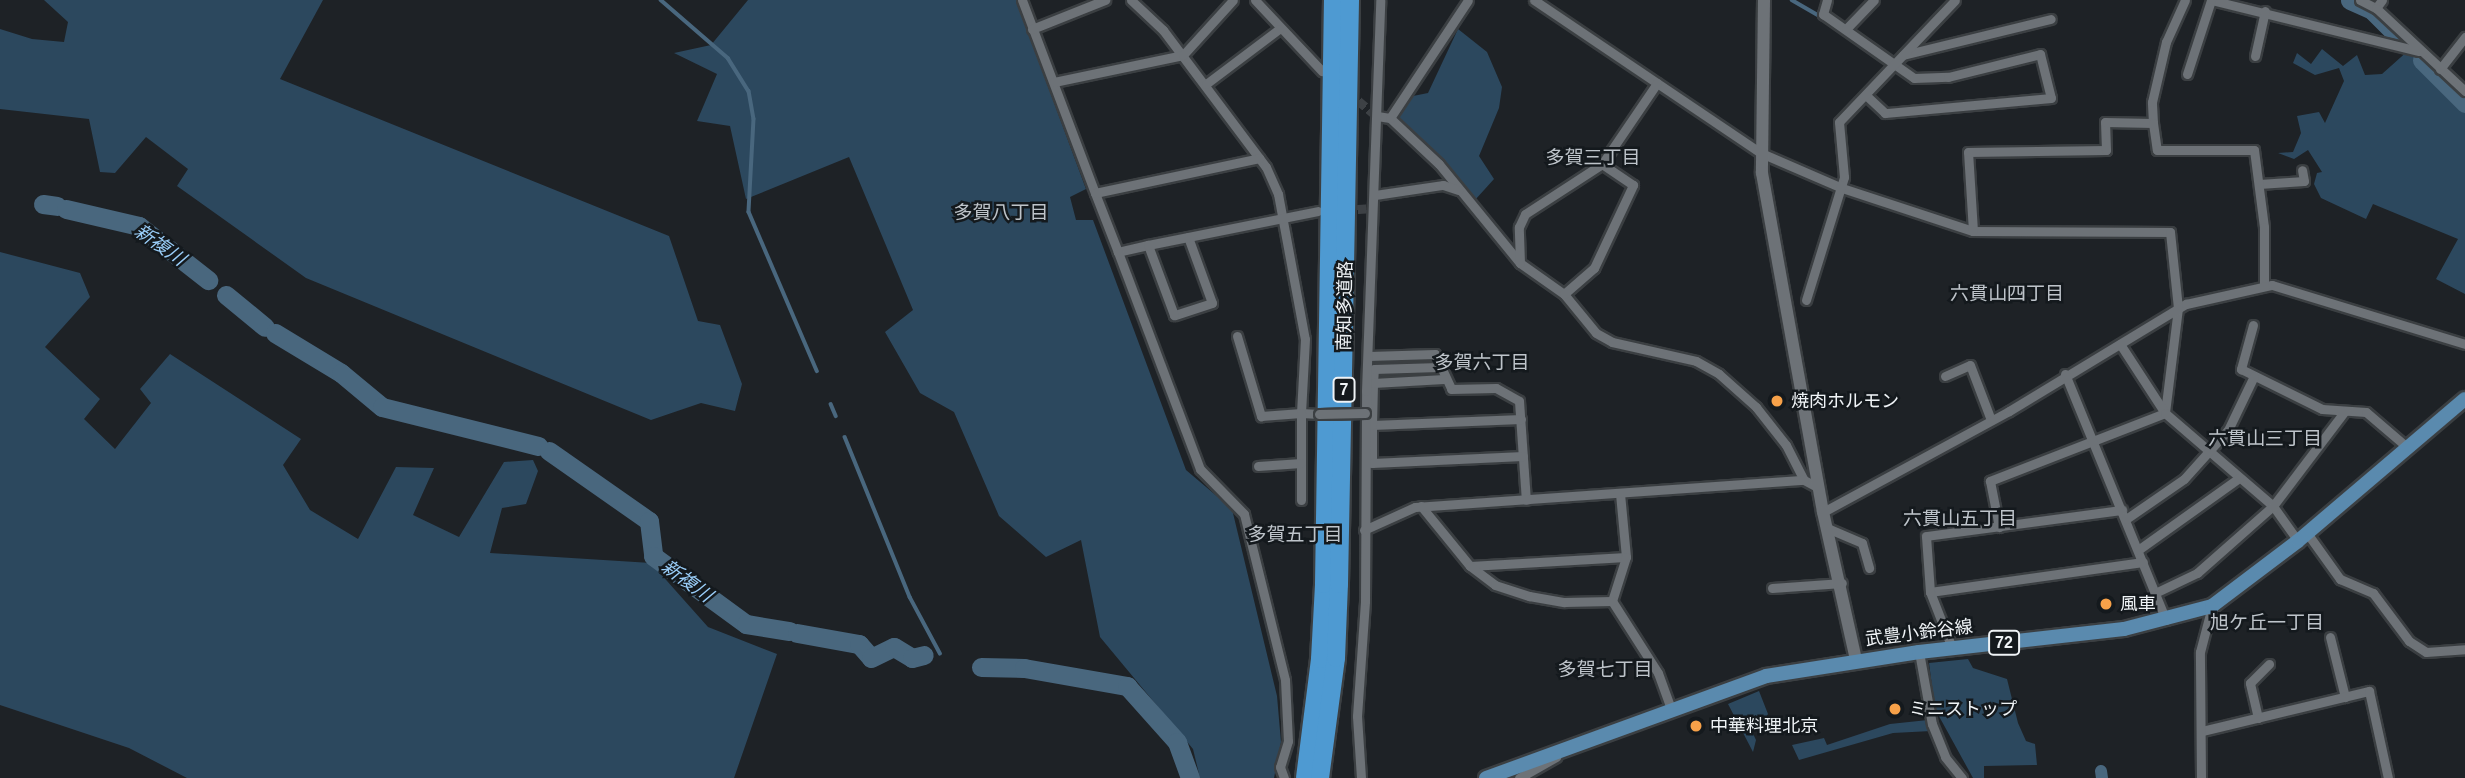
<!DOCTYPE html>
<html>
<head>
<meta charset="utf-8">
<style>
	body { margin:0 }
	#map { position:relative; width:2465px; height:778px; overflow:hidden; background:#1e2226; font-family:Helvetica,"Noto Sans JP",sans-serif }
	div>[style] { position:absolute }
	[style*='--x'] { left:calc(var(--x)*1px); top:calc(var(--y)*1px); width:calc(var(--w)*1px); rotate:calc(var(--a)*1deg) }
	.green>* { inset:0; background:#2c485e }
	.stream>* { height:3.5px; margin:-1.75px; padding:0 1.75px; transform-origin:1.75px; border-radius:1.75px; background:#49677e }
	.canal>* { height:12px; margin:-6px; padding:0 6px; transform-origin:6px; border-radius:6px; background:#49677e }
	.river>* { height:19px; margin:-9.5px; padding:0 9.5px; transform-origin:9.5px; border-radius:9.5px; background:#49677e }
	.street-tunnel>* { height:9px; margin-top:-4.5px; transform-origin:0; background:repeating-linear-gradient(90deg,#3d4145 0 9px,transparent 0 13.5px) }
	.roads { filter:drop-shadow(2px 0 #3b3f42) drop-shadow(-2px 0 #3b3f42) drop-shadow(0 2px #3b3f42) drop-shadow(0 -2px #3b3f42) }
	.street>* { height:9px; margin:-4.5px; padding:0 4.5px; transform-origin:4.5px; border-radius:4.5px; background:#6d7277 }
	.secondary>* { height:12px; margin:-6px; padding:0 6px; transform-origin:6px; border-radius:6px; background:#6d7277 }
	.primary>* { height:14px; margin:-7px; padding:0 7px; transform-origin:7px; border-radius:7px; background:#5a8aae }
	.highway>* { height:18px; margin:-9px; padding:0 9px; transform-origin:9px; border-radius:9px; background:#4e9ad2 }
	.bridges { filter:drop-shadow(2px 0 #3b3f42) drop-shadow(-2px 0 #3b3f42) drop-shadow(0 2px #3b3f42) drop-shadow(0 -2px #3b3f42) }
	.street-bridge>* { height:9px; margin:-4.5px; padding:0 4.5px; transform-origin:4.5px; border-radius:4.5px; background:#6d7277 }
	.dots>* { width:19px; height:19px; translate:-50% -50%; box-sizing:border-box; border:4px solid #14191d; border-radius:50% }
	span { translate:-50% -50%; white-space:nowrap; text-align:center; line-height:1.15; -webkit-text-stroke:5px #14191d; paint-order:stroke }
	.shield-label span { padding:2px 5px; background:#14191d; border:2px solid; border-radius:5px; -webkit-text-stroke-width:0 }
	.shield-label { font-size:16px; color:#eff3f6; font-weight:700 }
	.street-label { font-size:18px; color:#eff3f6 }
	.poi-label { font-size:18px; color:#eff3f6 }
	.left { translate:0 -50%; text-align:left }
	.neighbourhood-label { font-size:19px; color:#bec4ca }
	.water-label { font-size:19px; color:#99cdf8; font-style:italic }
</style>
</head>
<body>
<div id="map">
	<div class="green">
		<i style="clip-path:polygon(44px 0,323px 0,280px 79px,669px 236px,698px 321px,720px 325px,742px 384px,735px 411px,701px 403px,651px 420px,306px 278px,177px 186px,188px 169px,146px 137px,115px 173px,100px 172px,89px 119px,0 109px,0 29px,32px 39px,64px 42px,68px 22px)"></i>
		<i style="clip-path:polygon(748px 0,1016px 0,1086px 189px,1070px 197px,1076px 220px,1093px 220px,1186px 470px,1232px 509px,1277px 696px,1281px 742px,1274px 778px,1200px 778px,1193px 749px,1100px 637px,1081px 540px,1046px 557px,999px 516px,954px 412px,920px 393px,885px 332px,913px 310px,849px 157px,746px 199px,730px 126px,697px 121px,717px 74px,674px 53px,711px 45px)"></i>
		<i style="clip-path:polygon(1458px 29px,1487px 52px,1502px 87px,1499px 108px,1479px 156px,1494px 179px,1475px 200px,1438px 154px,1398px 117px,1408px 97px,1428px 93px)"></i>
		<i style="clip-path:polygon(2322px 49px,2343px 66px,2357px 55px,2365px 75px,2382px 74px,2410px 49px,2465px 104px,2465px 294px,2436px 279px,2458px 239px,2373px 204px,2366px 219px,2321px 198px,2314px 184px,2317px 173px,2322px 172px,2308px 150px,2294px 159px,2278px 153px,2293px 152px,2301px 133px,2297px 116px,2319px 112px,2325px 123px,2344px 81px,2339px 68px,2315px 75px,2293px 63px,2297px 53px,2311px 64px)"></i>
		<i style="clip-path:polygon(0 252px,80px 273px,90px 297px,45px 347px,100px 399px,84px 419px,115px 449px,151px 403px,140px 389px,170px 354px,301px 439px,283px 465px,310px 510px,358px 539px,396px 467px,434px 468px,413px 515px,459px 537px,504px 462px,533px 460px,538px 471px,526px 504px,502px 508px,490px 553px,651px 563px,708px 627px,777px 654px,734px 778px,187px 778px,129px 748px,0 705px)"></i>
		<i style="clip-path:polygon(1968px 659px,1973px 668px,2007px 679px,2018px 723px,2026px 741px,2035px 744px,2037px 765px,1984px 766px,1984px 778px,1973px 778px,1935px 709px,1929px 663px)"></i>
		<i style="clip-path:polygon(1759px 691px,1768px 714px,1761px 725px,1748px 723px,1756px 740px,1753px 752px,1728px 704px)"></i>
		<i style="clip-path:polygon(1928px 720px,1931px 731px,1893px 733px,1799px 760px,1792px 745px,1824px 738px,1827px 745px,1890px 724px)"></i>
	</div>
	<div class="stream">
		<i style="--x:661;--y:0;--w:89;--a:40.9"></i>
		<i style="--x:728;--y:58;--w:39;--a:58"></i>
		<i style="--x:749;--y:91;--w:28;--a:80"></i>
		<i style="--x:754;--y:119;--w:93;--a:93.1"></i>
		<i style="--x:749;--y:212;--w:173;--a:66.8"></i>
		<i style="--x:1792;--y:0;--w:30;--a:30"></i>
		<i style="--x:831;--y:404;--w:13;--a:67"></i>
		<i style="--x:845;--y:437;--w:173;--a:67.9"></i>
		<i style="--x:910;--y:597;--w:64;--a:61.8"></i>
	</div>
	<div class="canal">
		<i style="--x:2101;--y:771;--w:7;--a:82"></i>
	</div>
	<div class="river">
		<i style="--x:2350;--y:0;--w:24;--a:24"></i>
		<i style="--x:2372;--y:10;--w:40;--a:45"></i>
		<i style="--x:2422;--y:60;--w:61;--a:45"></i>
		<i style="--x:43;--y:204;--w:14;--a:8"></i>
		<i style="--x:66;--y:209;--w:75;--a:13.1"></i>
		<i style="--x:139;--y:226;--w:88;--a:38"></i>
		<i style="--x:226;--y:295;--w:50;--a:39.4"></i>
		<i style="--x:275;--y:333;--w:77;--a:31.2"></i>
		<i style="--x:341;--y:373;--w:53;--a:39.7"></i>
		<i style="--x:382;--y:407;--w:161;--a:14"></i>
		<i style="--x:549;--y:451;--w:122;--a:35"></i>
		<i style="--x:649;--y:521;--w:35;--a:83"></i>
		<i style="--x:653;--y:556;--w:115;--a:36.2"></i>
		<i style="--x:746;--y:624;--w:44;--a:9.2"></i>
		<i style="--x:797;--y:633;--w:63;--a:10.1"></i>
		<i style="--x:859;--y:644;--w:18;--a:49"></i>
		<i style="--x:871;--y:658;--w:25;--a:-26"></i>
		<i style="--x:894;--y:647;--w:21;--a:31"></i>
		<i style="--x:912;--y:658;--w:12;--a:-14"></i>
		<i style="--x:981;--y:667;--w:43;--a:1.3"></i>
		<i style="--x:1024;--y:668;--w:105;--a:9.9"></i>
		<i style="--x:1127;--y:686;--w:75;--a:48.2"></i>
		<i style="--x:1177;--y:742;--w:38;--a:70"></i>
	</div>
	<div class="street-tunnel">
		<i style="--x:1348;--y:92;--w:38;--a:40"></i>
		<i style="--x:1344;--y:210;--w:29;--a:-4"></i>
	</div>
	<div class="roads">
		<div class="street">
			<i style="--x:1022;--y:0;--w:206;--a:69.3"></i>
			<i style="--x:1131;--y:0;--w:44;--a:43.2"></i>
			<i style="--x:1163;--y:30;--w:171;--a:53.1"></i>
			<i style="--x:1266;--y:167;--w:30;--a:66"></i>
			<i style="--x:1278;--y:194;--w:147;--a:79.5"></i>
			<i style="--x:1305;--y:339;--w:74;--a:93.1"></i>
			<i style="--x:1301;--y:413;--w:18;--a:3"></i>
			<i style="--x:1255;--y:0;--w:98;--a:46.7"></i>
			<i style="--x:1534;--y:0;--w:274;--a:34"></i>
			<i style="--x:1761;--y:153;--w:88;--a:23.4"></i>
			<i style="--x:1842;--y:188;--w:138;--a:18.2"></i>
			<i style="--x:1973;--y:231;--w:197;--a:0.3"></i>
			<i style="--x:2170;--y:232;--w:76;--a:84"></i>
			<i style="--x:2178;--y:308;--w:106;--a:97.1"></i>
			<i style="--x:2165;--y:413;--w:188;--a:158.8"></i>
			<i style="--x:1990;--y:481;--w:47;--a:78.9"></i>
			<i style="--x:1827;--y:0;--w:15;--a:106"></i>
			<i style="--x:1823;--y:14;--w:111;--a:35.1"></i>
			<i style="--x:1914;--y:78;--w:34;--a:-2"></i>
			<i style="--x:1948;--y:77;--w:95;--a:-14"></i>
			<i style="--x:2040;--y:54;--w:45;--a:76"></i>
			<i style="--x:2051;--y:98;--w:167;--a:174.8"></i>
			<i style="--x:1885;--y:113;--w:26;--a:-137"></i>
			<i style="--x:2211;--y:0;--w:214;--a:13.8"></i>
			<i style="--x:2360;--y:0;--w:18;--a:27"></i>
			<i style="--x:2382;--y:0;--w:10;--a:127"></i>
			<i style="--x:2376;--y:8;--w:122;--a:43"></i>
			<i style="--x:1032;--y:29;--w:79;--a:-21.7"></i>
			<i style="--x:1846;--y:29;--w:40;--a:-46"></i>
			<i style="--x:1903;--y:55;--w:152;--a:-13.7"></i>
			<i style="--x:2255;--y:56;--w:46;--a:-77.5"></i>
			<i style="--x:2440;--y:69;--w:41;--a:-52"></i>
			<i style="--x:2187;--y:74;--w:78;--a:-72"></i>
			<i style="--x:1054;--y:82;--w:132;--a:-11.8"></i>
			<i style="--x:1183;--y:55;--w:74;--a:-47.7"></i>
			<i style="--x:1206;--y:84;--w:91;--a:-37"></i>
			<i style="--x:1377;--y:116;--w:13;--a:9"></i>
			<i style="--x:1390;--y:118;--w:67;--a:43.2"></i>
			<i style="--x:1439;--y:164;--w:128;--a:50.7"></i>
			<i style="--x:1520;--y:263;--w:54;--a:35.2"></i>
			<i style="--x:1564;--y:294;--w:50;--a:50.6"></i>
			<i style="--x:1596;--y:333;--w:18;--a:29"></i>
			<i style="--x:1612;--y:342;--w:86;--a:12.7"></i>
			<i style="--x:1696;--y:361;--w:26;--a:29"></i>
			<i style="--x:1719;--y:374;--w:50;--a:41.7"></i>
			<i style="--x:1756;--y:407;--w:48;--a:51.7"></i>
			<i style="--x:1786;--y:445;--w:39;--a:63"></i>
			<i style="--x:1804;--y:480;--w:17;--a:28"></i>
			<i style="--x:1390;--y:118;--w:141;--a:-56.5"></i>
			<i style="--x:2153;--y:123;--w:21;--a:-93"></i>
			<i style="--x:2152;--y:102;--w:62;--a:-76.9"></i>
			<i style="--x:2166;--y:42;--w:46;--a:-65.7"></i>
			<i style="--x:2259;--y:184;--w:45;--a:-3.8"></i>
			<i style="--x:2304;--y:181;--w:11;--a:-100"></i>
			<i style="--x:1375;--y:195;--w:69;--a:-8.4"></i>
			<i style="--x:1443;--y:185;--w:16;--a:18"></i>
			<i style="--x:1973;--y:231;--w:79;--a:-93.6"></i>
			<i style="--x:1968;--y:152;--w:138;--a:-0.8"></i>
			<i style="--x:2106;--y:150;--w:28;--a:-92"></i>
			<i style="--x:2105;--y:122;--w:48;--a:1.2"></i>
			<i style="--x:2153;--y:123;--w:27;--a:82"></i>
			<i style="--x:2157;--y:150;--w:97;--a:0"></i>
			<i style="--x:2254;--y:150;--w:78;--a:82.6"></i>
			<i style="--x:2264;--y:227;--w:58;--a:90"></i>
			<i style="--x:1188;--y:237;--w:70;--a:70"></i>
			<i style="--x:1212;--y:303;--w:40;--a:162"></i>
			<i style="--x:1174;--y:315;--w:75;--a:-110.4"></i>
			<i style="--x:1148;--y:245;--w:31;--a:167"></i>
			<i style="--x:1118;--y:252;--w:63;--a:-111.3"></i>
			<i style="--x:1095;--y:193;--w:168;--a:-12"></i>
			<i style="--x:1148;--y:245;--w:173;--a:-11.3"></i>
			<i style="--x:1118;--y:252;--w:232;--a:69.3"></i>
			<i style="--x:1200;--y:469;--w:63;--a:45.6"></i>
			<i style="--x:1244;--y:514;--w:171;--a:76.1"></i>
			<i style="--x:1285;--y:680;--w:61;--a:87.2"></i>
			<i style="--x:1288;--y:741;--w:27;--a:107"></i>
			<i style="--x:1280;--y:767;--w:12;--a:70"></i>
			<i style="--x:1520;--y:263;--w:36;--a:-92"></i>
			<i style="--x:1519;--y:227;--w:14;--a:-65"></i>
			<i style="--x:1525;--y:214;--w:92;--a:-33"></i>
			<i style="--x:1602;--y:164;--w:98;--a:-55.8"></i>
			<i style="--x:1564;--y:294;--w:40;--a:-41"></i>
			<i style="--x:1594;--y:268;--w:92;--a:-64.8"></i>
			<i style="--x:1633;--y:185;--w:37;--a:-146"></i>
			<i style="--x:1806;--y:300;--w:129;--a:-72.8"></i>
			<i style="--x:1844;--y:177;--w:55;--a:-95.2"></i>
			<i style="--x:1839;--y:122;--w:168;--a:-46.4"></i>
			<i style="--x:2253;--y:325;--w:46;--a:105.3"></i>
			<i style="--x:2241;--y:369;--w:90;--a:26.3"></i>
			<i style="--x:2322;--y:409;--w:44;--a:3.9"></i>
			<i style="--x:2366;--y:412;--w:54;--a:40.5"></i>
			<i style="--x:1237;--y:336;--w:84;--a:73.3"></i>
			<i style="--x:1261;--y:416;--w:40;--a:-4.3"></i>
			<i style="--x:1301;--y:413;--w:87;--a:90"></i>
			<i style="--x:2120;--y:344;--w:82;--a:56.9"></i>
			<i style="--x:2165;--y:413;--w:143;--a:40.7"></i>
			<i style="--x:2273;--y:506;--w:43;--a:54.5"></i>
			<i style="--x:1368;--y:356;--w:67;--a:-1.7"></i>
			<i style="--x:1435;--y:354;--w:38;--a:65"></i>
			<i style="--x:1451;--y:389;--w:45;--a:-1.3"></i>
			<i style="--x:1496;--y:388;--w:26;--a:29"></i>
			<i style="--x:1519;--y:401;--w:99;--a:86"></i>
			<i style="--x:2065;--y:374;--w:266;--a:67.7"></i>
			<i style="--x:1945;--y:376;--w:27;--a:-24"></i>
			<i style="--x:1970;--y:365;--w:59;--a:69.1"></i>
			<i style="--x:1373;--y:383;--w:14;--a:-86"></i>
			<i style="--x:1374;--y:369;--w:65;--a:-1.8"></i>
			<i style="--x:1521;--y:419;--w:149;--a:177.7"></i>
			<i style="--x:1372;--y:425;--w:38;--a:90"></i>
			<i style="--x:1372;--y:463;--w:151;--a:-2.7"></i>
			<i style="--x:1372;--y:425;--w:42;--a:-88.6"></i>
			<i style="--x:1373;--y:383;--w:71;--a:-3.2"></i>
			<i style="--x:1258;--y:466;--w:43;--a:-4"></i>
			<i style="--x:1421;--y:506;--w:77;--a:50.8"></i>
			<i style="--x:1470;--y:566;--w:156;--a:-3.3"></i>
			<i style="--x:1626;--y:557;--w:63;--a:-95.4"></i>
			<i style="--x:1823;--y:512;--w:212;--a:-28.5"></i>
			<i style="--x:2009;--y:411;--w:207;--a:-31.2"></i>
			<i style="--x:2186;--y:304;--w:88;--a:-12.5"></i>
			<i style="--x:2272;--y:285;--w:202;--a:17"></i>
			<i style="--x:2126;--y:519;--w:70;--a:-34.6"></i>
			<i style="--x:2184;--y:479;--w:66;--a:-48.1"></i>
			<i style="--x:2228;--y:430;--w:60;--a:-64.3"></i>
			<i style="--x:1827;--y:528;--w:38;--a:23"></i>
			<i style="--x:1862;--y:543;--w:26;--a:74"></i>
			<i style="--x:1364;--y:530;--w:56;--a:-24.3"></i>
			<i style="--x:1415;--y:507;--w:390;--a:-4"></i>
			<i style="--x:2307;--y:533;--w:57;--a:54.3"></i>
			<i style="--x:2340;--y:579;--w:36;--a:23"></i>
			<i style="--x:2373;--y:593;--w:60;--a:53.1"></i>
			<i style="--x:2409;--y:641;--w:20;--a:33"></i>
			<i style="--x:2426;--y:652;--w:39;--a:-4"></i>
			<i style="--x:2138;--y:550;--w:124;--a:-35.5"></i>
			<i style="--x:1626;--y:557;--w:46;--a:107.7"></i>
			<i style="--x:1612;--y:601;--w:85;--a:57.4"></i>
			<i style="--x:1658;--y:673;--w:38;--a:70"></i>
			<i style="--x:1470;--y:566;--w:31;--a:37"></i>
			<i style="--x:1495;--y:585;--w:36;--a:18"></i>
			<i style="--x:1529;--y:596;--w:36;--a:10"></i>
			<i style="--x:1564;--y:602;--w:48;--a:-1.2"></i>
			<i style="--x:1772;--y:588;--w:70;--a:-4.1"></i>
			<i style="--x:1930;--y:592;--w:215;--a:-8"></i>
			<i style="--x:2155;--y:593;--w:47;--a:-25.5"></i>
			<i style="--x:2197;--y:573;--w:101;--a:-41.4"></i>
			<i style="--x:2273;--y:506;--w:118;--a:-52.9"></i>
			<i style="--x:2330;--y:637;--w:62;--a:76"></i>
			<i style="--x:1952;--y:648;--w:60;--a:-111.4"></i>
			<i style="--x:1930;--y:592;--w:56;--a:-94.1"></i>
			<i style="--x:1926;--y:536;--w:198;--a:-7.6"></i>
			<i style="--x:1919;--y:652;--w:73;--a:79.8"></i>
			<i style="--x:1932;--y:724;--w:35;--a:68"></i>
			<i style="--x:1945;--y:757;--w:27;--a:51"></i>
			<i style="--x:2258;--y:718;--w:36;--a:-103"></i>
			<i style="--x:2250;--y:683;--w:27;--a:-45"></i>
			<i style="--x:2202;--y:731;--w:172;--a:-13.5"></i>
			<i style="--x:2369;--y:691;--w:89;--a:77.7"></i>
			<i style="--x:1361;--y:778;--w:62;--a:-93.7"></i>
			<i style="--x:1357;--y:716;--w:115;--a:-86"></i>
			<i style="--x:1365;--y:601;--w:210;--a:-89.7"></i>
			<i style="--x:1366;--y:391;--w:391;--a:-87.9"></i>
			<i style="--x:1519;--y:778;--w:43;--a:-29.6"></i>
			<i style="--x:2201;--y:778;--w:126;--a:-90.5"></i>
			<i style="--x:2200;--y:652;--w:48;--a:-75.4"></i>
		</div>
		<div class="secondary">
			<i style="--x:1764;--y:0;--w:173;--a:90.7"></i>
			<i style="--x:1762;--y:173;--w:344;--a:79.8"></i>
			<i style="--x:1823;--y:512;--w:152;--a:77.4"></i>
		</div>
		<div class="primary">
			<i style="--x:1486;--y:778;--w:298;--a:-20"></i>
			<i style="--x:1766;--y:676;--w:155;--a:-8.9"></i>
			<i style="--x:1919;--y:652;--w:206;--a:-6.4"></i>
			<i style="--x:2124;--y:629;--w:91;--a:-14.6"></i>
			<i style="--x:2212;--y:606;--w:108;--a:-37.1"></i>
			<i style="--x:2298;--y:541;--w:219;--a:-40.4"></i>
		</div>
		<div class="highway">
			<i style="--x:1305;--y:778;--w:120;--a:-82.8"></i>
			<i style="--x:1320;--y:659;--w:75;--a:-86.9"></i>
			<i style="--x:1324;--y:584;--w:584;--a:-89.12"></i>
			<i style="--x:1320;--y:778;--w:121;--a:-82.4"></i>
			<i style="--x:1336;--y:658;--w:74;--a:-87.7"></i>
			<i style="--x:1339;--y:584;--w:584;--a:-88.92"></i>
		</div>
	</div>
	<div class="bridges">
		<div class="street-bridge">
			<i style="--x:1319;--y:414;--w:46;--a:-1.2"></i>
		</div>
	</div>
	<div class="dots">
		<i style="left:1777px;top:401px;background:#f7a149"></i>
		<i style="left:2106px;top:604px;background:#f7a149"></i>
		<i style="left:1895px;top:709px;background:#f7a149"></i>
		<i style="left:1696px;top:726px;background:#f7a149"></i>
	</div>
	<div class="shield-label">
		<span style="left:1344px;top:390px">7</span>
		<span style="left:2004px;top:643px">72</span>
	</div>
	<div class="street-label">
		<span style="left:1345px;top:306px;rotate:-89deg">南知多道路</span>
		<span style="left:1919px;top:633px;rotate:-7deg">武豊小鈴谷線</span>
	</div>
	<div class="poi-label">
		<span class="left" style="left:1791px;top:401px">焼肉ホルモン</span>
		<span class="left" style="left:2120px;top:604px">風車</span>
		<span class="left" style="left:1909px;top:709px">ミニストップ</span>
		<span class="left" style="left:1710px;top:726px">中華料理北京</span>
	</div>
	<div class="neighbourhood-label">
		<span style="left:1593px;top:158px">多賀三丁目</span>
		<span style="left:1001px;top:213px">多賀八丁目</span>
		<span style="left:2007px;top:294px">六貫山四丁目</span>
		<span style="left:1482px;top:363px">多賀六丁目</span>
		<span style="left:2265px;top:439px">六貫山三丁目</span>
		<span style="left:1960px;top:519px">六貫山五丁目</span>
		<span style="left:1295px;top:535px">多賀五丁目</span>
		<span style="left:2267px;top:623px">旭ケ丘一丁目</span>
		<span style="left:1605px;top:670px">多賀七丁目</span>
	</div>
	<div class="water-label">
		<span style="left:160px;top:245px;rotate:35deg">新複川</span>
		<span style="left:687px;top:581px;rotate:36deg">新複川</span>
	</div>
</div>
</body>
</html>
